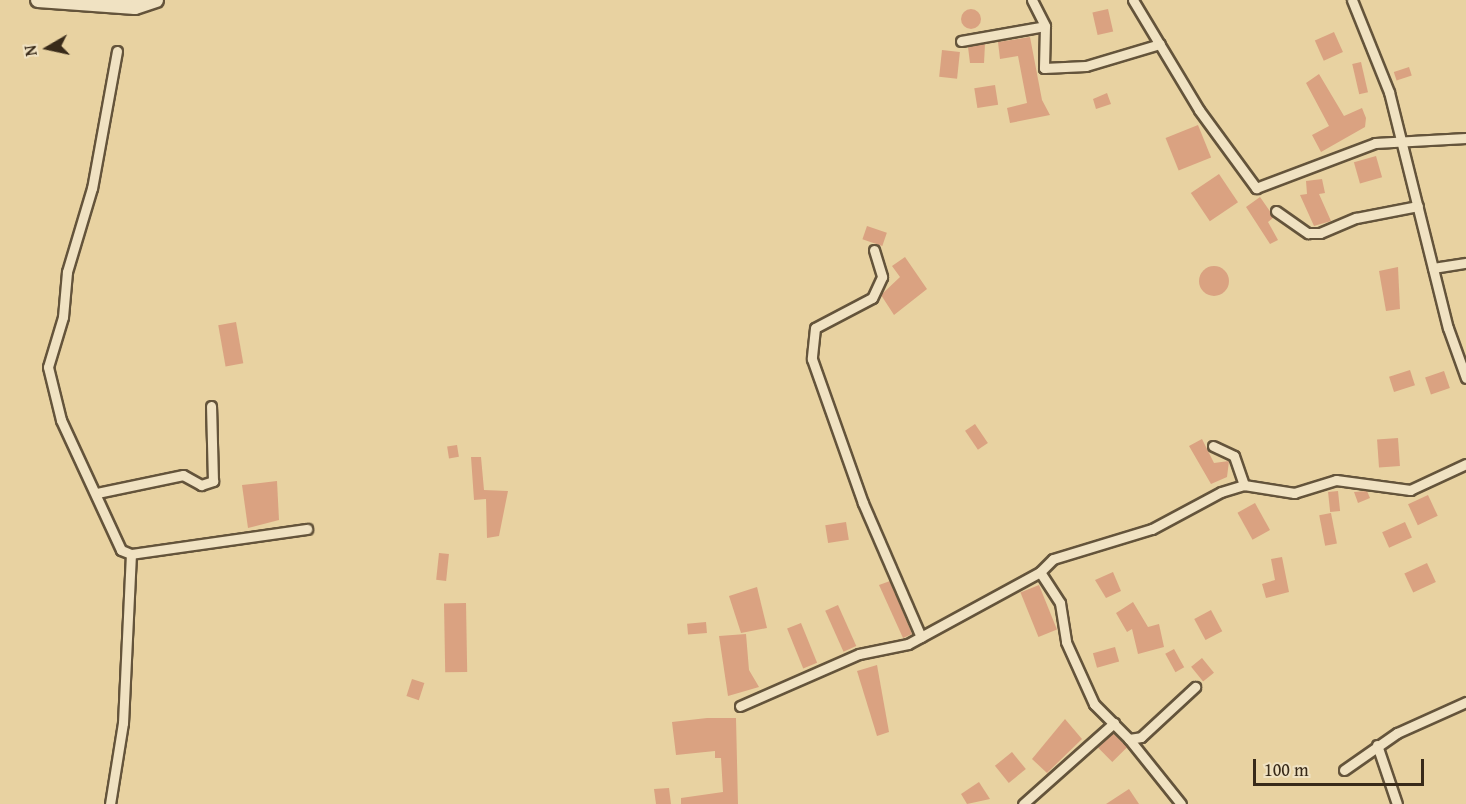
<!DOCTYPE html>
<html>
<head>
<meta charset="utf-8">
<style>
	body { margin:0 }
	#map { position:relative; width:1466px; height:804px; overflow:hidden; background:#e8d2a1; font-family:"Gentium Book Plus",serif }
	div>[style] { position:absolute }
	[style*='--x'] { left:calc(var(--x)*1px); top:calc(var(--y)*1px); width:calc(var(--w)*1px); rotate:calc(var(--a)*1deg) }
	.building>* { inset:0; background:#daa281; transform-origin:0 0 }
	.round { border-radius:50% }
	.roads { filter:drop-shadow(2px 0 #64543b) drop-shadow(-2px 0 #64543b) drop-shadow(0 2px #64543b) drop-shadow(0 -2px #64543b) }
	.street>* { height:9px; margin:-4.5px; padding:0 4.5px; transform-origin:4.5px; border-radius:4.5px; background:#f0e2c2 }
	.secondary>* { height:14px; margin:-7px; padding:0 7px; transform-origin:7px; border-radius:7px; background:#f0e2c2 }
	span { translate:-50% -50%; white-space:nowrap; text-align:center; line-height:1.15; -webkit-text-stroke:6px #f0e2c2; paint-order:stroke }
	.north { position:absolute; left:18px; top:18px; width:60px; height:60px; -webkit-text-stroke:4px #f0e2c2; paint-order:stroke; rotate:261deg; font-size:16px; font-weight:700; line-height:24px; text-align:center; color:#382a19 }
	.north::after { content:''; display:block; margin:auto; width:21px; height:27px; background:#382a19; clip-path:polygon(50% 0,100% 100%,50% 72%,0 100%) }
	.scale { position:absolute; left:1253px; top:759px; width:171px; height:27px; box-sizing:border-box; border:3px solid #382a19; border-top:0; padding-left:8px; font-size:18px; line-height:21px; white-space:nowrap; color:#382a19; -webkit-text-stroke:4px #f0e2c2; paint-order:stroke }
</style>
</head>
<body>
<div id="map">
	<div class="building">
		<i class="round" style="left:961px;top:9px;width:20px;height:20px"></i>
		<i style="left:1108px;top:9px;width:23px;height:16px;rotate:77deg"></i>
		<i style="left:1334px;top:32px;width:22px;height:21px;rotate:66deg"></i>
		<i style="clip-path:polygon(1030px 37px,1042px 100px,1050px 115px,1010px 123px,1007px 108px,1027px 103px,1018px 56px,1000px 59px,998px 42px)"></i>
		<i style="clip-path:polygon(985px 44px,984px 63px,970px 63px,968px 47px)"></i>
		<i style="left:942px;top:50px;width:18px;height:27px;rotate:6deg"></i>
		<i style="left:1361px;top:62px;width:31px;height:9px;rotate:77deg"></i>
		<i style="left:1409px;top:67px;width:9px;height:16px;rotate:72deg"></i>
		<i style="clip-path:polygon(1319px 74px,1344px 116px,1362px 108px,1366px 118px,1365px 127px,1321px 152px,1312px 135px,1329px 126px,1306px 83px)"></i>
		<i style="left:995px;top:85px;width:20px;height:21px;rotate:81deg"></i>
		<i style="clip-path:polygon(1107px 93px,1111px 104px,1096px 109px,1093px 99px)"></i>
		<i style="left:1198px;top:125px;width:35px;height:35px;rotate:68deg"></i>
		<i style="left:1376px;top:156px;width:22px;height:23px;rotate:74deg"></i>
		<i style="left:1219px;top:174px;width:34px;height:34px;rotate:56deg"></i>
		<i style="clip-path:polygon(1322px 179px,1325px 193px,1319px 194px,1331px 221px,1314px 226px,1300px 195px,1307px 194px,1306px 181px)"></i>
		<i style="clip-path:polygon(1260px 197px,1274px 217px,1268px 222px,1278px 240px,1270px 244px,1246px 207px)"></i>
		<i style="left:867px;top:226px;width:21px;height:14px;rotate:19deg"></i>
		<i style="clip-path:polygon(905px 257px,927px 289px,894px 315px,881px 295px,900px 277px,892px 266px)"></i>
		<i class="round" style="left:1199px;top:266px;width:30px;height:30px"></i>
		<i style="clip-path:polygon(1398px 267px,1400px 309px,1386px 311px,1379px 271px)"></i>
		<i style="left:236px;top:322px;width:42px;height:18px;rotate:80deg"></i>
		<i style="left:1410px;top:370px;width:16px;height:22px;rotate:72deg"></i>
		<i style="left:1444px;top:371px;width:18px;height:20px;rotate:71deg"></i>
		<i style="left:975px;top:424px;width:23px;height:12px;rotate:56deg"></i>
		<i style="left:1398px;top:438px;width:28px;height:21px;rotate:86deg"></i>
		<i style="clip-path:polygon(1202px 439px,1214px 463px,1229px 461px,1227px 477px,1211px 484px,1189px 446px)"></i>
		<i style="left:457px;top:445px;width:12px;height:10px;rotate:81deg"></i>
		<i style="clip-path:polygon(471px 457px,481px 457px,484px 490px,508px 491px,499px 536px,487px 538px,486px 499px,474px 500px)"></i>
		<i style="clip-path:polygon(277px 481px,279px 520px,248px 528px,242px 485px)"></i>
		<i style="left:1338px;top:491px;width:20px;height:10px;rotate:84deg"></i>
		<i style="clip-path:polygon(1367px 491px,1370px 498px,1358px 503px,1354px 492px)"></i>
		<i style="left:1428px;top:495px;width:23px;height:22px;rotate:65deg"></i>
		<i style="left:1255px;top:503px;width:31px;height:20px;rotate:61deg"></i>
		<i style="left:1331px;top:513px;width:31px;height:12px;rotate:79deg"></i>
		<i style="left:846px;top:522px;width:18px;height:21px;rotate:81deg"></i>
		<i style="left:1405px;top:522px;width:17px;height:25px;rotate:66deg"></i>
		<i style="left:439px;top:553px;width:10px;height:27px;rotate:6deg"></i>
		<i style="clip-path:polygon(1282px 557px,1289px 592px,1266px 598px,1262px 584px,1275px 580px,1271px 559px)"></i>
		<i style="left:1427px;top:563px;width:21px;height:25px;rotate:65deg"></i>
		<i style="clip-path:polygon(1113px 572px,1121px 591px,1106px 598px,1095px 580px)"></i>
		<i style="clip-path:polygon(890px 581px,912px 634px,903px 638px,879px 585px)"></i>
		<i style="left:1039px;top:585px;width:48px;height:20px;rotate:68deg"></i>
		<i style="clip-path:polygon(757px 587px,767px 628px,741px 633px,729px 596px)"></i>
		<i style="clip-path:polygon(1133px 602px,1148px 627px,1159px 624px,1164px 647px,1138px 654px,1132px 629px,1127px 632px,1116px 613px)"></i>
		<i style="left:466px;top:603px;width:69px;height:22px;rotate:89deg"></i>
		<i style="left:838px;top:605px;width:45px;height:14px;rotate:66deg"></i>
		<i style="left:1211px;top:610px;width:24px;height:19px;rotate:62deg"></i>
		<i style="left:706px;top:622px;width:11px;height:19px;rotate:85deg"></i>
		<i style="left:801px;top:623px;width:43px;height:15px;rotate:68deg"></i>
		<i style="clip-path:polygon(746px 634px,749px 670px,759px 687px,728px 696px,719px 636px)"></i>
		<i style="left:1115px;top:647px;width:15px;height:23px;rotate:74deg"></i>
		<i style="left:1174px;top:649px;width:21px;height:10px;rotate:61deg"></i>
		<i style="left:1202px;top:658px;width:19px;height:14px;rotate:51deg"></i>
		<i style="clip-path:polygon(877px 665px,889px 732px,877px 736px,857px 671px)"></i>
		<i style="left:412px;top:679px;width:13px;height:18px;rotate:18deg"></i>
		<i style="clip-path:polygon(707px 718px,736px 718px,738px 804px,681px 804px,681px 798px,723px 792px,721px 758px,715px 758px,715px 751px,676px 755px,672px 722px)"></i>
		<i style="clip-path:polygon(1065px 719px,1082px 739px,1047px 773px,1032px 759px)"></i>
		<i style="left:1113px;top:733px;width:20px;height:21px;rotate:45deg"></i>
		<i style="left:1012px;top:752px;width:22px;height:22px;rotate:51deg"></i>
		<i style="clip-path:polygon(979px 782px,990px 799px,967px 804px,961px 794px)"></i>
		<i style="clip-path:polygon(669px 788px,671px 804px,656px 804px,654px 789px)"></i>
		<i style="clip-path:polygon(1129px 789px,1139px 804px,1106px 804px)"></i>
	</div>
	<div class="roads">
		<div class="street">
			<i style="--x:1032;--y:0;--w:29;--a:63"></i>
			<i style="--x:1045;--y:26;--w:42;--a:91.4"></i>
			<i style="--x:1044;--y:68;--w:42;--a:-2.7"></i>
			<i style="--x:1086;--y:66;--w:77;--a:-16.6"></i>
			<i style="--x:1133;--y:0;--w:128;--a:59"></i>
			<i style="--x:1199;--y:110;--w:97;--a:53.8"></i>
			<i style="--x:1256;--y:188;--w:127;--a:-20.7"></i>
			<i style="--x:1375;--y:143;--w:91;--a:-3.1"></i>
			<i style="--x:1352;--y:0;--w:99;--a:68.1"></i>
			<i style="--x:1389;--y:92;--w:243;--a:76"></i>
			<i style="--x:1448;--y:328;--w:53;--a:70.2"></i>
			<i style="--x:961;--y:41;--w:85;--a:-10.1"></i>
			<i style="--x:117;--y:51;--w:139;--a:100.3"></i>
			<i style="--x:92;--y:188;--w:88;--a:106.6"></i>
			<i style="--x:67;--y:272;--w:45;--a:95.1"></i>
			<i style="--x:63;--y:317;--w:52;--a:106.7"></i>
			<i style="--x:48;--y:367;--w:55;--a:76.2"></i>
			<i style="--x:61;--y:420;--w:143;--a:65.2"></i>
			<i style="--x:121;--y:550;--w:11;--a:22"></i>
			<i style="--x:1276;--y:211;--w:39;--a:35"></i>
			<i style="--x:1308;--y:233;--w:12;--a:0"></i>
			<i style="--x:1320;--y:233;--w:39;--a:-23"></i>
			<i style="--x:1356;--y:218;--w:63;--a:-11"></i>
			<i style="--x:874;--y:250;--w:28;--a:73"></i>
			<i style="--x:882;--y:277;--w:23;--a:115"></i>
			<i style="--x:872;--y:298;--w:64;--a:152.2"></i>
			<i style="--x:815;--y:328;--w:31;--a:96"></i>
			<i style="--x:812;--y:359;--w:153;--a:70.5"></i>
			<i style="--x:863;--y:503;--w:146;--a:66.6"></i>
			<i style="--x:1433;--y:268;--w:33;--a:-9"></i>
			<i style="--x:1213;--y:446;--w:23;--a:25"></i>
			<i style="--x:1234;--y:456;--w:31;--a:71"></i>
			<i style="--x:97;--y:493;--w:88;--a:-11.8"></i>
			<i style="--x:183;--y:475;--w:21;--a:29"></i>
			<i style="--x:201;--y:485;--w:13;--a:-18"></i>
			<i style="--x:213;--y:481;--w:75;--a:-91.5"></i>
			<i style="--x:1040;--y:572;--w:37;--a:57"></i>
			<i style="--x:1060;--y:603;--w:39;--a:81"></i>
			<i style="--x:1066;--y:642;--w:68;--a:65.7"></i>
			<i style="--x:1094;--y:704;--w:49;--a:45"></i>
			<i style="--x:1129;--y:739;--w:12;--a:-9"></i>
			<i style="--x:1141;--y:737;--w:74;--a:-42.8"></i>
			<i style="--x:740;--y:706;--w:130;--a:-23.6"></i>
			<i style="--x:859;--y:654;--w:50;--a:-11.5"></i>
			<i style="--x:908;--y:644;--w:150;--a:-28.6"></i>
			<i style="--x:1040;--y:572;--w:18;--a:-45"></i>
			<i style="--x:1053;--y:559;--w:103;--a:-16.9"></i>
			<i style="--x:1152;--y:529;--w:78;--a:-28.2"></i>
			<i style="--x:1221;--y:492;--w:24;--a:-17"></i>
			<i style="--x:1244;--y:485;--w:51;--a:9.1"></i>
			<i style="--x:1294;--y:493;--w:44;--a:-17.2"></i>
			<i style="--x:1336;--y:480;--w:75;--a:7.7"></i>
			<i style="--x:1410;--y:490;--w:62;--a:-24.9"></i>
			<i style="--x:1129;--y:739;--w:83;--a:51.3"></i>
			<i style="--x:1377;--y:745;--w:62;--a:71.3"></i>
			<i style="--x:1344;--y:770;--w:65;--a:-34.9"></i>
			<i style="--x:1397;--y:733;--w:76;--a:-24.2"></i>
			<i style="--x:110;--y:804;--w:82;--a:-80.9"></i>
			<i style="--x:123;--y:723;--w:169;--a:-87.3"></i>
			<i style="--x:131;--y:554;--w:178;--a:-8.1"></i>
			<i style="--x:1023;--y:804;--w:122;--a:-41.7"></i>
		</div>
		<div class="secondary">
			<i style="--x:38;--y:0;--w:97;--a:4.1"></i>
			<i style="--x:135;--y:7;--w:22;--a:-18"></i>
		</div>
	</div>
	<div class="north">N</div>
	<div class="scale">100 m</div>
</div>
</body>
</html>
